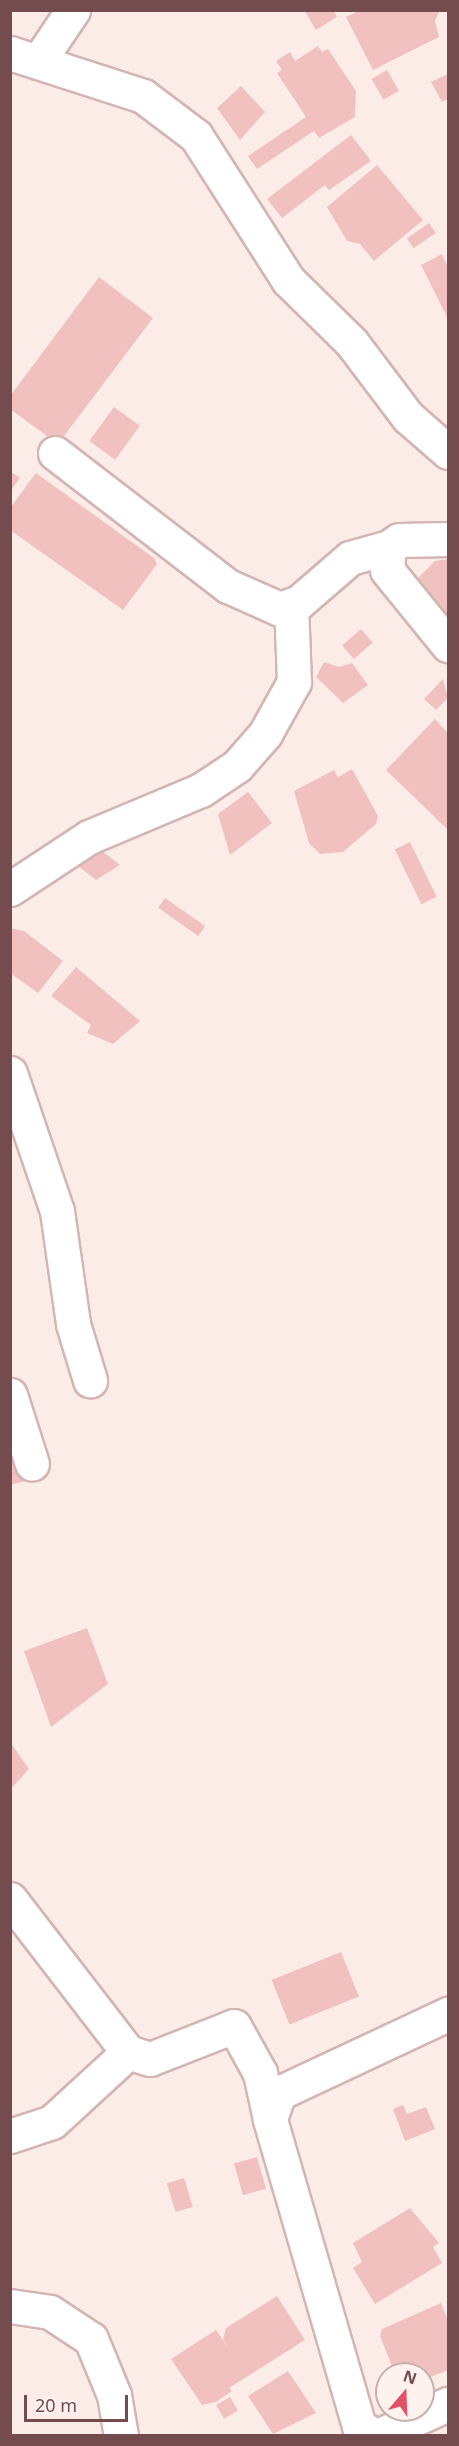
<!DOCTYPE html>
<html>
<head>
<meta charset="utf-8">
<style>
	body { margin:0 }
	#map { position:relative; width:459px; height:2446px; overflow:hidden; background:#fcece8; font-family:"Noto Sans",sans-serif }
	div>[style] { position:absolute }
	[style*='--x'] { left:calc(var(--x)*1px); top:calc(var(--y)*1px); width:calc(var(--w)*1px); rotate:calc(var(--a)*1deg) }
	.building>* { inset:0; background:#f1c1c0; transform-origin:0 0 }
	.roads { filter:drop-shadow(2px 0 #d3b5b3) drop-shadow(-2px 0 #d3b5b3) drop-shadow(0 2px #d3b5b3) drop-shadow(0 -2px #d3b5b3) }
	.minor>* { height:33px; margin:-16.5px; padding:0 16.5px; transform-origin:16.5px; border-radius:16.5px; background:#fff }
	span { translate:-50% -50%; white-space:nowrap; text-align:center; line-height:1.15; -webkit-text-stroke:4.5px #fef2ee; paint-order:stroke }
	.frame { position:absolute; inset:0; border:12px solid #754c4d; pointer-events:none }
	.north { position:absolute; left:375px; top:2362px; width:60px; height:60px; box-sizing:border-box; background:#fef2ee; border:2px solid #c7b0ae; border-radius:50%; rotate:19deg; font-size:16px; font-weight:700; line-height:24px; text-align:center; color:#754c4d }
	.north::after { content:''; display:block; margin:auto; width:21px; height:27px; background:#e25167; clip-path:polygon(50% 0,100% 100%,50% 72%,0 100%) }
	.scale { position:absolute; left:24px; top:2395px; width:104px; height:27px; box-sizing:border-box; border:3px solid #754c4d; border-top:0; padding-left:8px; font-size:18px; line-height:21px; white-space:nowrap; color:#754c4d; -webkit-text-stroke:4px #fef2ee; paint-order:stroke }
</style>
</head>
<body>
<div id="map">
	<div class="building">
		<i style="clip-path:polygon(304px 10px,333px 10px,337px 17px,316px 30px)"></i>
		<i style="clip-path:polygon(360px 10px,440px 10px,435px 21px,439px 37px,373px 70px,346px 17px)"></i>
		<i style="clip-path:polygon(318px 46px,322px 52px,328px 49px,356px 91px,355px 117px,319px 138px,314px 131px,257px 169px,248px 156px,306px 117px,277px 73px,282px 70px,276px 61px,290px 52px,295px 61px)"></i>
		<i style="left:387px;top:70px;width:24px;height:18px;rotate:60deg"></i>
		<i style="clip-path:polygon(448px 74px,448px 99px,442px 102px,431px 82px)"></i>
		<i style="clip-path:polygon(241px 86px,265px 112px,240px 140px,217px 108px)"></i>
		<i style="clip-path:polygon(351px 135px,371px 161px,329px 190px,325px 185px,282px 218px,267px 199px)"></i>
		<i style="clip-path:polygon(377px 165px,423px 220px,374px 261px,360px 244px,347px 241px,327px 207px)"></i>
		<i style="left:429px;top:223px;width:12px;height:27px;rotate:55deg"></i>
		<i style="clip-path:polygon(442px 254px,448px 267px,448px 319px,421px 265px)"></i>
		<i style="clip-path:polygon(99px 277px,153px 318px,58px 444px,10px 409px,10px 396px)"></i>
		<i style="left:114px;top:407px;width:32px;height:42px;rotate:36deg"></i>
		<i style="clip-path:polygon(10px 471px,20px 478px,10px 492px)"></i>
		<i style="clip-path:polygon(36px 473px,154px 558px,157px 564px,123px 610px,10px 530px,10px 508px)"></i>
		<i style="clip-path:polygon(448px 559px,448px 633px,412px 584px,435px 561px)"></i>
		<i style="left:361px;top:629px;width:18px;height:25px;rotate:49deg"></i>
		<i style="clip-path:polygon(324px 662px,339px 667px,352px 663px,368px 685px,343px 703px,316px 677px)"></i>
		<i style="clip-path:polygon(443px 679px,448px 698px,436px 710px,424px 699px)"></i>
		<i style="clip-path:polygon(435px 719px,448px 733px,448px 830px,386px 770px)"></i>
		<i style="clip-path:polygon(352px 769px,378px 816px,376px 824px,343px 852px,320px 854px,309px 843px,294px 791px,334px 770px,338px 777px)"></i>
		<i style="clip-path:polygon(248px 792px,272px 823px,230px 855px,218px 814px)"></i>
		<i style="left:410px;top:842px;width:61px;height:17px;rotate:64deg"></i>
		<i style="clip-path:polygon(102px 851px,120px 865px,96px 880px,78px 866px)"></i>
		<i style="left:165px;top:898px;width:49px;height:12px;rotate:35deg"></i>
		<i style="clip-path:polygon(10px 928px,24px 931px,63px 961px,38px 993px,10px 973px)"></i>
		<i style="clip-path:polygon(76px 967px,140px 1021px,113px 1044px,87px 1033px,91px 1025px,51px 996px)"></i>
		<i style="clip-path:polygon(10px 1437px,25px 1481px,10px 1485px)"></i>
		<i style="clip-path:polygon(87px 1628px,108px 1684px,51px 1727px,24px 1651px)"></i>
		<i style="clip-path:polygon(10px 1742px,29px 1769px,10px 1790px)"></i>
		<i style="left:341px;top:1952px;width:48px;height:75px;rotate:68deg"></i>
		<i style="clip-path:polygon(403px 2105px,407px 2114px,426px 2107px,435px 2129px,405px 2141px,393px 2109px)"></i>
		<i style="left:257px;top:2157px;width:33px;height:24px;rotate:74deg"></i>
		<i style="left:184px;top:2178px;width:30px;height:18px;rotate:73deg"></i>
		<i style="clip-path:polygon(410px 2208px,439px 2243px,433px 2247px,442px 2263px,375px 2304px,353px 2268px,362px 2262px,353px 2243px)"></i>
		<i style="clip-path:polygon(277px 2296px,305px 2340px,229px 2388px,232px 2391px,216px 2402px,202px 2405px,171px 2359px,216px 2330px,229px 2349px,223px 2339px,226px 2328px)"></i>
		<i style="clip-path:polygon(441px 2303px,448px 2321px,448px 2370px,423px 2380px,423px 2374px,395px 2374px,380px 2336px,382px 2329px)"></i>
		<i style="clip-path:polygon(288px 2371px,316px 2413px,273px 2434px,248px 2396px)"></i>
		<i style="left:230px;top:2397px;width:16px;height:16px;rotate:60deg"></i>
	</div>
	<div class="roads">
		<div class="minor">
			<i style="--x:10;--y:53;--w:140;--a:17.9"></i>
			<i style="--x:143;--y:96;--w:66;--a:37"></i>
			<i style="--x:196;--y:136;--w:171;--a:57.4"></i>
			<i style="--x:288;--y:280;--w:90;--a:44.5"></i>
			<i style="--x:352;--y:343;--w:93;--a:52.9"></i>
			<i style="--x:408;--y:417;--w:53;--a:41.2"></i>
			<i style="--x:38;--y:62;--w:63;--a:-56.1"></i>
			<i style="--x:55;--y:453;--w:218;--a:37.6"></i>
			<i style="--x:228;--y:586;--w:57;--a:23.9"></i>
			<i style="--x:280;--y:609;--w:20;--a:-20"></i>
			<i style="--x:299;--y:602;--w:67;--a:-40.8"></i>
			<i style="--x:350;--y:558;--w:41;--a:-15.8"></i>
			<i style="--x:448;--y:539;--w:49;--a:178.8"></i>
			<i style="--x:399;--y:540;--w:12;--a:145"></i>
			<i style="--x:389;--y:547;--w:23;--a:95"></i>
			<i style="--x:387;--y:570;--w:97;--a:50.9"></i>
			<i style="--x:10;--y:889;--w:95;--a:-33.4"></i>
			<i style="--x:89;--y:837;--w:121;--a:-22.8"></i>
			<i style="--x:201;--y:790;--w:43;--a:-33.7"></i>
			<i style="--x:237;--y:766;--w:43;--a:-48.8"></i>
			<i style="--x:265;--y:734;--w:60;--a:-60.9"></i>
			<i style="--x:294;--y:682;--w:77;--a:-92.2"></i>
			<i style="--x:10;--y:1073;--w:146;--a:71.2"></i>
			<i style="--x:57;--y:1211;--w:114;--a:81.9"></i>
			<i style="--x:73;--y:1324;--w:59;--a:73.1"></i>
			<i style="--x:10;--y:1395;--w:72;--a:72.3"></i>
			<i style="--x:10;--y:1899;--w:193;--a:52.4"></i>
			<i style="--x:128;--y:2052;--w:23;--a:18"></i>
			<i style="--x:150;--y:2059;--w:90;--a:-21.4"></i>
			<i style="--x:234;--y:2026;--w:54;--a:61"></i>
			<i style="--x:260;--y:2073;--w:47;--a:77.7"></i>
			<i style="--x:10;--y:2136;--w:44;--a:-18.4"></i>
			<i style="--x:52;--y:2122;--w:103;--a:-42.6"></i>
			<i style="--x:10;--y:2306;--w:40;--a:8.5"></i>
			<i style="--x:50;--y:2312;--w:49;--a:33.4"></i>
			<i style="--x:91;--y:2339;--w:61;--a:67.7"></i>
			<i style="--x:114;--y:2395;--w:42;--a:80.3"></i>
			<i style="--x:375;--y:2436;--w:19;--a:-148"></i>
			<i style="--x:359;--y:2426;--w:320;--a:-106.2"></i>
			<i style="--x:270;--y:2119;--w:28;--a:-71"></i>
			<i style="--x:279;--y:2093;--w:187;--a:-25.1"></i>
			<i style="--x:378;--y:2436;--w:77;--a:-24.6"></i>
		</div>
	</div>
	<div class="frame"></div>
	<div class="north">N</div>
	<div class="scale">20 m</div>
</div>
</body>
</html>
